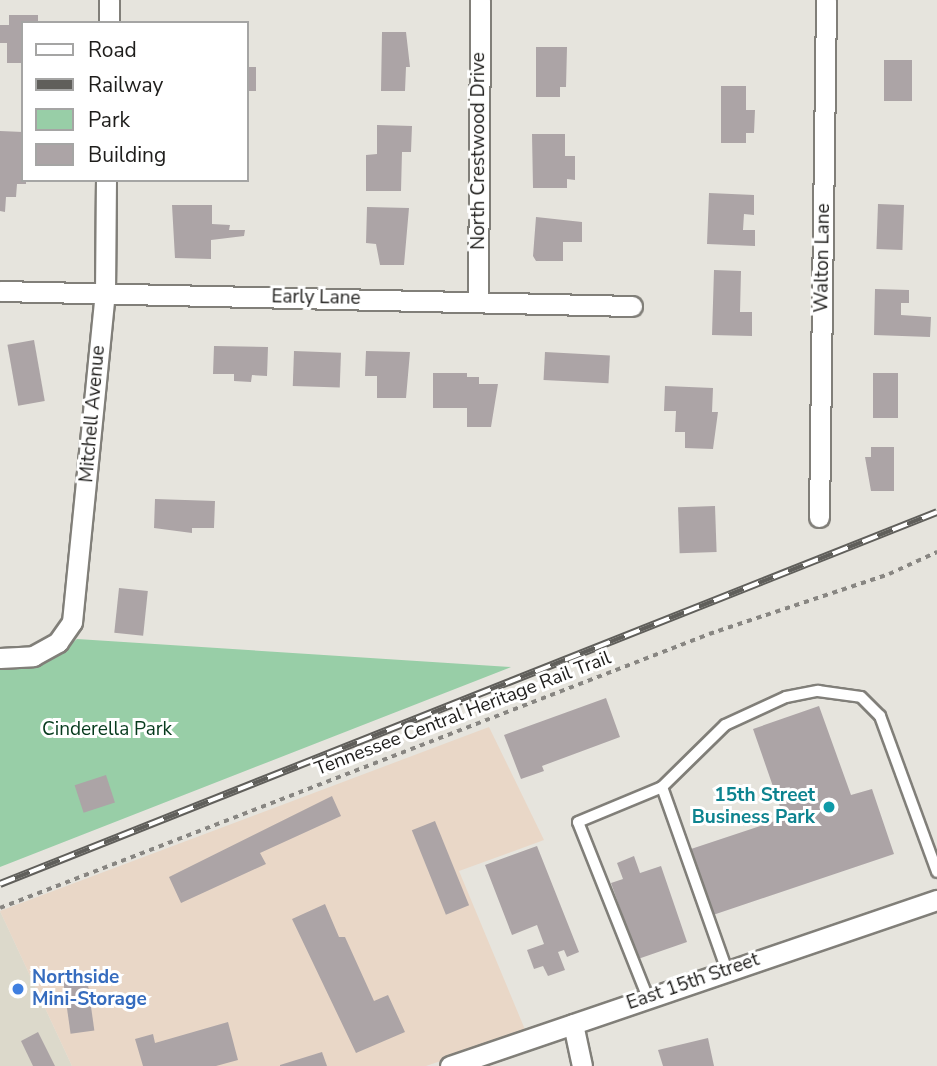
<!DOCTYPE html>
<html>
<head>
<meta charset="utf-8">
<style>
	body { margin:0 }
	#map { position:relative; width:937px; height:1066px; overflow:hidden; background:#e6e4dd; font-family:"Nunito Sans",sans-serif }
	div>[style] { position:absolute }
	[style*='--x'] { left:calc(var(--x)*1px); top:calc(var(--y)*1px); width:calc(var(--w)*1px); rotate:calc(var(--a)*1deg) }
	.built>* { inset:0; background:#dcd9cb }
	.industrial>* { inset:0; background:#e9d7c7 }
	.green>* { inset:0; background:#98cea7 }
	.building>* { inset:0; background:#aca4a6; transform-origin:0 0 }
	.path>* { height:3.5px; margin-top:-1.75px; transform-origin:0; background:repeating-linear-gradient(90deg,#888682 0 5px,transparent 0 10px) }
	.roads { filter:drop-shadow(2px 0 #817f79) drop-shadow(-2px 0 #817f79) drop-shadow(0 2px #817f79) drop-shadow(0 -2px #817f79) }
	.lane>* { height:10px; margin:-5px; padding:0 5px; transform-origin:5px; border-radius:5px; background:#fff }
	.street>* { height:19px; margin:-9.5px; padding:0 9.5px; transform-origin:9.5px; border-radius:9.5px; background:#fff }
	.rail>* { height:8px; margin-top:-4px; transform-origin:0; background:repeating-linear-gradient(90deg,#fff 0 16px,#605f5b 0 32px); box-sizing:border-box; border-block:2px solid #605f5b }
	.dots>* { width:19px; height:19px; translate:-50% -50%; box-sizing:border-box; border:4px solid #fff; border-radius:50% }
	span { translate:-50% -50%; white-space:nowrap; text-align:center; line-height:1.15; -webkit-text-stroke:6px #fff; paint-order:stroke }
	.street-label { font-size:19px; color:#1e1d1b }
	.park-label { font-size:19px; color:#063a1d }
	.culture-label { font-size:19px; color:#0d838f; font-weight:700 }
	.right { translate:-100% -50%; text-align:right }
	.shop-label { font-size:19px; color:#366cbe; font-weight:700 }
	.left { translate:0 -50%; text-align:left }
	.legend { position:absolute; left:21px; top:21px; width:228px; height:161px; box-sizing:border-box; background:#fff; border:2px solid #a5a5a4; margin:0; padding:9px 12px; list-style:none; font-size:21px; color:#1e1d1b }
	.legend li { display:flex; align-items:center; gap:14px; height:35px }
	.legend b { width:35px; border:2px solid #a5a5a4 }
</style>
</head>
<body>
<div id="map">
	<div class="built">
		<i style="clip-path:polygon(0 911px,72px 1066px,0 1066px)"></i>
	</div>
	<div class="industrial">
		<i style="clip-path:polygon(489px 727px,544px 840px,459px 871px,526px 1032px,426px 1066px,72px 1066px,0 911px)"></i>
	</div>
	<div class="green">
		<i style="clip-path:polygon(77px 639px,511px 667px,0 867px,0 665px,29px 665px,55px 657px)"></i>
	</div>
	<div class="building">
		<i style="clip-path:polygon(9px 15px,38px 15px,38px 23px,23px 23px,23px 63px,7px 63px,7px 43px,0 43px,0 25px,9px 25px)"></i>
		<i style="clip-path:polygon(382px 32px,406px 32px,410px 67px,406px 67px,405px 91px,381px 91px)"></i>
		<i style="clip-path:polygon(536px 47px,567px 47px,566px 87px,560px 87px,560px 97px,536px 97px)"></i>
		<i style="left:884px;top:60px;width:28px;height:41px"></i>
		<i style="left:247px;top:67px;width:9px;height:24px"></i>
		<i style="clip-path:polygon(721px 86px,746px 86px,746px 110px,755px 110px,754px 133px,746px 133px,746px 143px,721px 143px)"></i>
		<i style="clip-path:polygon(377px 125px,412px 126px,411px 152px,402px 152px,401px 191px,366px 191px,366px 155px,377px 154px)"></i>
		<i style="clip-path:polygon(0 131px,23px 132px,26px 180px,26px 184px,17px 184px,16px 197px,6px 197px,5px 212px,0 211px)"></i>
		<i style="clip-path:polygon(532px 134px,565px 134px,565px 156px,575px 156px,575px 180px,567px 179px,567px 188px,533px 188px)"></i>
		<i style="clip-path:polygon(709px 193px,754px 195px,754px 215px,744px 214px,743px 230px,755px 230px,755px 246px,707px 244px)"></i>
		<i style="left:878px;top:204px;width:26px;height:45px;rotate:2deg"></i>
		<i style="clip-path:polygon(172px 205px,212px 205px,212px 224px,230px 225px,229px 230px,245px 230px,244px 236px,211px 240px,211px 259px,175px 258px)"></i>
		<i style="clip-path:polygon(367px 207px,409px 208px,404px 265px,380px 265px,376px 244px,366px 243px)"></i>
		<i style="clip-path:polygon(536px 217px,582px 222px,582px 242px,563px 242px,563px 261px,536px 261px,533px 256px)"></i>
		<i style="clip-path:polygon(714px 270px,741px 271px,740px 312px,752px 312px,752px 336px,712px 335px)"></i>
		<i style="clip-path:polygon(875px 289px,909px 290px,909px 303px,901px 303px,901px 315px,931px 317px,930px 337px,874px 335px)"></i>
		<i style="left:34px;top:340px;width:62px;height:27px;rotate:80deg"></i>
		<i style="clip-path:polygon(214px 346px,268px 347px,267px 376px,252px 375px,251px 382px,234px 381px,234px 374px,213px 374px)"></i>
		<i style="left:294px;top:351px;width:47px;height:35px;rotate:2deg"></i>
		<i style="clip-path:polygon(366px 351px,410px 352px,406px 398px,377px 398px,377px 376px,365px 376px)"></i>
		<i style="left:545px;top:352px;width:65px;height:28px;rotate:3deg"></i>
		<i style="clip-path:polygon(433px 373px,467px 373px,467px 377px,479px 377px,479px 384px,498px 384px,491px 427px,467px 427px,467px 408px,433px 408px)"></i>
		<i style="left:873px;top:373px;width:25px;height:45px"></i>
		<i style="clip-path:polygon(665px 386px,713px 388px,712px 412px,718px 412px,713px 449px,685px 448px,685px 432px,675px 432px,676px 411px,664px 411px)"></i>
		<i style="clip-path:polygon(871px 447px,894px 447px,894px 491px,871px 491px,865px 457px,871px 457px)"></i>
		<i style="clip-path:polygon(155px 499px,215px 501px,214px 528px,192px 528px,192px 533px,154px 528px)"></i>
		<i style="left:715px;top:506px;width:46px;height:37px;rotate:88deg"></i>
		<i style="left:119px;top:588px;width:29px;height:45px;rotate:6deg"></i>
		<i style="clip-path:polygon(606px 698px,620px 737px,542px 766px,544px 771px,521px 779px,504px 735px)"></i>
		<i style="clip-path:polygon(819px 706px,851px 795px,872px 789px,894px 854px,710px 916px,688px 850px,784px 818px,753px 729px)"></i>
		<i style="left:106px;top:775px;width:29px;height:33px;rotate:72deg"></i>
		<i style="clip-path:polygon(332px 796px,341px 816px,260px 853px,266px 864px,181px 903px,169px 877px)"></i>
		<i style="left:435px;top:821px;width:91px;height:25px;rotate:68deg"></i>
		<i style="clip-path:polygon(537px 846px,579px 952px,567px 957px,564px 950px,558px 952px,565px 970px,548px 976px,543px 966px,534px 969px,527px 950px,544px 944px,537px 925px,512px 935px,485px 865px)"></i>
		<i style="clip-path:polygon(634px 856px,640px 873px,661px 866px,687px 942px,638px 959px,611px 883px,623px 879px,617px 863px)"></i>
		<i style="clip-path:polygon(325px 904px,339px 937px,345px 937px,374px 1001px,388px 995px,405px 1032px,356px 1053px,292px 919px)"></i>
		<i style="left:86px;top:971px;width:60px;height:24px;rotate:82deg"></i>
		<i style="clip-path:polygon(228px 1022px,238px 1060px,216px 1066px,143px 1066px,135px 1039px,153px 1034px,155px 1043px)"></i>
		<i style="clip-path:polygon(38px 1032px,55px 1066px,33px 1066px,21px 1041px)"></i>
		<i style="clip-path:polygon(708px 1038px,714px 1066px,663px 1066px,658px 1050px)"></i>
		<i style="clip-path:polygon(322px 1052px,327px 1066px,280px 1066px,280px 1065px)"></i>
	</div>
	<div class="path">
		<i style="--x:0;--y:908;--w:760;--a:-21.13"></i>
		<i style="--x:709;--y:634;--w:190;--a:-18.4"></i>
		<i style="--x:889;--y:574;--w:53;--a:-24.6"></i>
	</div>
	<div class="roads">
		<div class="lane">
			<i style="--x:662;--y:787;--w:88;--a:-44.5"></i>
			<i style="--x:725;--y:725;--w:67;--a:-24.7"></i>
			<i style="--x:786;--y:697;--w:33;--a:-11"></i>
			<i style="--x:818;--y:691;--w:43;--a:7.9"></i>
			<i style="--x:861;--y:697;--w:27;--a:45"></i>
			<i style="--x:880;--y:716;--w:166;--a:69.9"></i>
			<i style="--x:648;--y:998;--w:189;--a:-111.7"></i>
			<i style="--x:578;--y:822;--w:91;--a:-22.6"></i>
			<i style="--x:662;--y:787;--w:195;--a:70.5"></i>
		</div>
		<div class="street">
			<i style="--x:109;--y:23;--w:23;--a:-90"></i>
			<i style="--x:0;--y:291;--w:632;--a:1.36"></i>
			<i style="--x:478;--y:302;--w:302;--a:-89.6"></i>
			<i style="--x:819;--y:517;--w:517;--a:-89.22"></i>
			<i style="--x:0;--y:658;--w:33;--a:-3"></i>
			<i style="--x:33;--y:656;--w:29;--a:-29"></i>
			<i style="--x:58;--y:642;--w:24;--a:-55"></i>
			<i style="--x:72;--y:622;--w:331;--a:-84.3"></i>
			<i style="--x:105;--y:293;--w:113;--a:-89.5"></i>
			<i style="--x:573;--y:1024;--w:43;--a:77.9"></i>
			<i style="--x:450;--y:1066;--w:515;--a:-18.82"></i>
		</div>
	</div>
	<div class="rail">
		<i style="--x:0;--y:884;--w:1008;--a:-21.65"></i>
	</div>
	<div class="dots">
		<i style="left:829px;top:807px;background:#0f9aa8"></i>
		<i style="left:18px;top:989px;background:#3f7fe0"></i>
	</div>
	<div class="street-label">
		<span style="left:479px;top:151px;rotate:-90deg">North Crestwood Drive</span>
		<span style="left:823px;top:258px;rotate:-89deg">Walton Lane</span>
		<span style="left:316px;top:298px;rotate:1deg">Early Lane</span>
		<span style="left:93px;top:414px;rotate:-85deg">Mitchell Avenue</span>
		<span style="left:463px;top:714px;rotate:-21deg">Tennessee Central Heritage Rail Trail</span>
		<span style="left:693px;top:982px;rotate:-19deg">East 15th Street</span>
	</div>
	<div class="park-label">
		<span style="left:107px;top:730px">Cinderella Park</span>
	</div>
	<div class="culture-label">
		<span class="right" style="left:815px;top:807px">15th Street<br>Business Park</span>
	</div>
	<div class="shop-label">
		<span class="left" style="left:32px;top:989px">Northside<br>Mini-Storage</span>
	</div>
	<ul class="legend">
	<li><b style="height:9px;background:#fff"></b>Road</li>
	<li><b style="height:9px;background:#605f5b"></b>Railway</li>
	<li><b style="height:19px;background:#98cea7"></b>Park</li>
	<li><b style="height:19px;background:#aca4a6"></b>Building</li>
	</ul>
</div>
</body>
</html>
